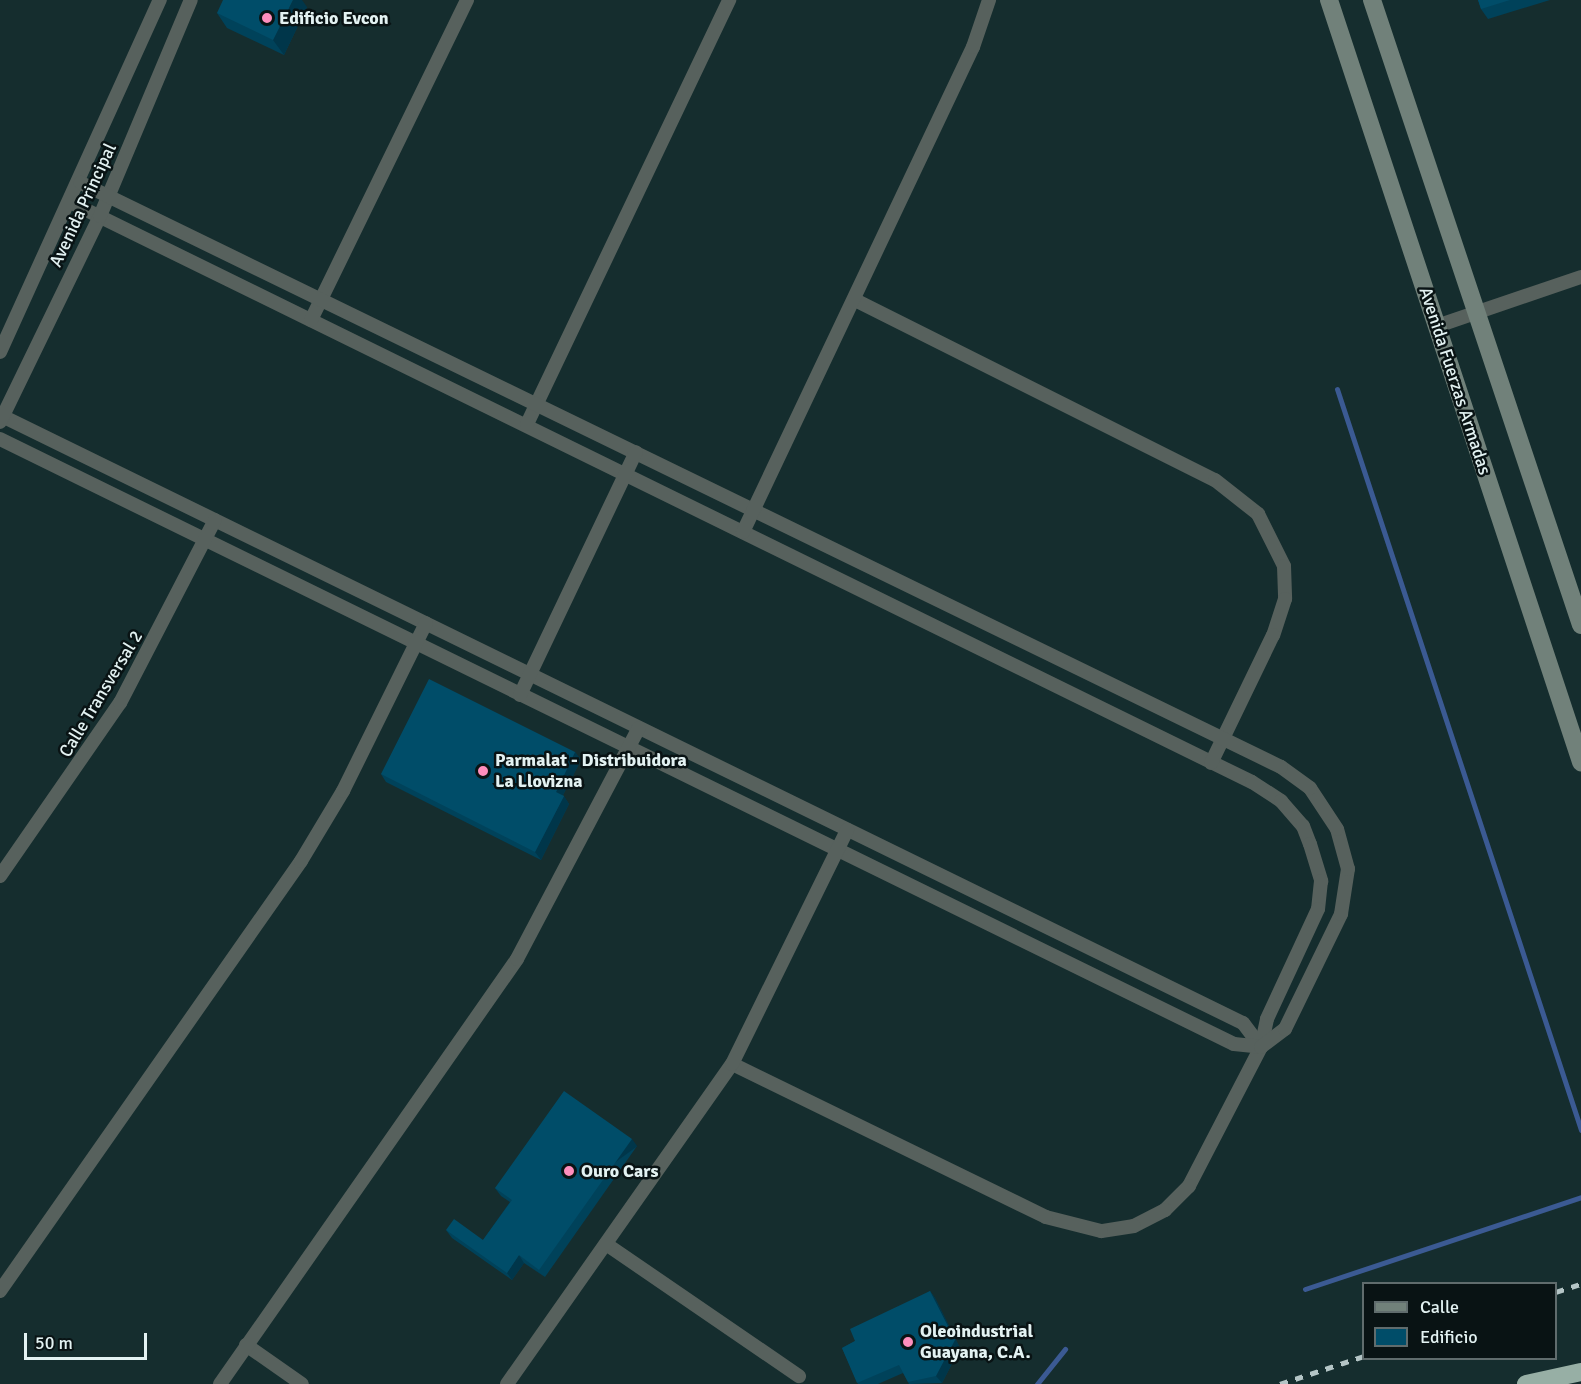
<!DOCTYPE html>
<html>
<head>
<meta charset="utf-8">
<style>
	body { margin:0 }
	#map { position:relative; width:1581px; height:1384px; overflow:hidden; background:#152d2e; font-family:Signika,sans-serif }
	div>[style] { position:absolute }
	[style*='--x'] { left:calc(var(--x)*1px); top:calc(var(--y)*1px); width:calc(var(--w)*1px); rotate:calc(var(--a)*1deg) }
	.stream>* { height:5px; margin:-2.5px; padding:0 2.5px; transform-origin:2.5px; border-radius:2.5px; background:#3b5a93 }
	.street>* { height:14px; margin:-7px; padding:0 7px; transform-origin:7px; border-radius:7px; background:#57615d }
	.secondary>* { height:18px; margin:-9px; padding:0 9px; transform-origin:9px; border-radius:9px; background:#71817a }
	.highway>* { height:18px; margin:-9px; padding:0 9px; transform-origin:9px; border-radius:9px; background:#97afa5 }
	.rail>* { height:4.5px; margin-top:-2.25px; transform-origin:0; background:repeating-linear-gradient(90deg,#b4c5c6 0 8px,transparent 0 16px) }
	.wall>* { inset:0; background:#00425a }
	.shaded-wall>* { inset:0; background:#00364a; transform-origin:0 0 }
	.building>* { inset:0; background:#004d69 }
	.dots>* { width:16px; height:16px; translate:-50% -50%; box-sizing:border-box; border:3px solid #091314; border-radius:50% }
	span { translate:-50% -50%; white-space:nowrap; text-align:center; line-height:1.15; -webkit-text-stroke:5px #091314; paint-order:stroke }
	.poi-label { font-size:18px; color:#e3f2f2; font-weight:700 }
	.left { translate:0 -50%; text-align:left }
	.street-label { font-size:18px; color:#e3f2f2 }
	.legend { position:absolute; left:1362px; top:1282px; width:195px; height:78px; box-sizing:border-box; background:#091314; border:2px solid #606c6d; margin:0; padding:8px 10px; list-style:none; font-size:18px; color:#e3f2f2 }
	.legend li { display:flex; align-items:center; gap:12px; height:30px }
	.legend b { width:30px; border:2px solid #606c6d }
	.scale { position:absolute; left:24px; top:1333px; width:123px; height:27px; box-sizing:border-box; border:3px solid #e3f2f2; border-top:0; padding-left:8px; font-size:18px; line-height:21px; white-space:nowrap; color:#e3f2f2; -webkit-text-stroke:4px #091314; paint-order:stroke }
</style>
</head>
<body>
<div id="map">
	<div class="stream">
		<i style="--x:1337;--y:389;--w:780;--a:71.77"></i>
		<i style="--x:1305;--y:1289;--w:291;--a:-18.4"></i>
		<i style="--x:1037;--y:1384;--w:45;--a:-51.3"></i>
	</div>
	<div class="street">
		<i style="--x:72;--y:203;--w:1314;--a:26.14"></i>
		<i style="--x:1252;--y:782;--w:35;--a:33"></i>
		<i style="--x:1281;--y:801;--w:33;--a:49"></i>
		<i style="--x:1303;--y:826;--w:19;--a:69"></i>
		<i style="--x:1310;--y:844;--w:39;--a:73"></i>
		<i style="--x:1321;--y:881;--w:28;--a:96"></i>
		<i style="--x:1318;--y:909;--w:121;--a:114.9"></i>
		<i style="--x:1267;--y:1019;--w:29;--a:102"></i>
		<i style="--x:1261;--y:1047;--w:157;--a:117.4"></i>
		<i style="--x:1189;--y:1186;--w:34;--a:135"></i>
		<i style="--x:1165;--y:1210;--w:35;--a:153"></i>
		<i style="--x:1134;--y:1226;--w:33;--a:171"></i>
		<i style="--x:1101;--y:1231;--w:57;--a:-165.7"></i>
		<i style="--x:1046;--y:1217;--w:349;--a:-154"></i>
		<i style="--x:855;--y:300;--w:402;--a:26.6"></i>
		<i style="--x:1215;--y:480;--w:55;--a:38.3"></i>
		<i style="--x:1258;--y:514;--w:58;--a:63.4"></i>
		<i style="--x:1284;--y:566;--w:33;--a:88"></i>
		<i style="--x:1285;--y:599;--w:38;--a:108"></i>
		<i style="--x:1273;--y:635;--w:142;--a:115.8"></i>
		<i style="--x:311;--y:320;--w:356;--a:-64"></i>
		<i style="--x:1437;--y:326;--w:152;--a:-18.8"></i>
		<i style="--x:0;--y:352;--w:387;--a:-65.6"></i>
		<i style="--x:0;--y:415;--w:1384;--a:26.07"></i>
		<i style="--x:1243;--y:1023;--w:30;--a:53"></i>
		<i style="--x:0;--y:422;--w:229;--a:-64.1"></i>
		<i style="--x:100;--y:216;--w:234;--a:-67.2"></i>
		<i style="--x:527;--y:424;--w:470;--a:-64.5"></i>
		<i style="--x:0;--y:439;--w:1374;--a:26.12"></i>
		<i style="--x:1234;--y:1044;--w:27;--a:6"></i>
		<i style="--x:1261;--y:1047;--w:30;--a:-37"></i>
		<i style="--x:1285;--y:1029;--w:128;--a:-64"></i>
		<i style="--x:1341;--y:914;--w:46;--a:-81.2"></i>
		<i style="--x:1348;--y:869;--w:41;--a:-105.4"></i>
		<i style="--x:1337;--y:829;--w:49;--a:-123.4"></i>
		<i style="--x:1310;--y:788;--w:36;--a:-144"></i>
		<i style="--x:1281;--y:767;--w:1335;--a:-154.05"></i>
		<i style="--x:743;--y:532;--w:537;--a:-64.63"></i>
		<i style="--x:973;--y:47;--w:50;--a:-71.2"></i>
		<i style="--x:520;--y:695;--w:269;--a:-64.5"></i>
		<i style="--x:0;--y:876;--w:211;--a:-55.3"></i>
		<i style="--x:120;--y:703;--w:206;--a:-62.6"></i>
		<i style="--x:606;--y:1244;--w:234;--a:34.4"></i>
		<i style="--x:0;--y:1291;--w:525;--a:-55.01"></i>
		<i style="--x:301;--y:861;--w:82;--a:-59"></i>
		<i style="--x:343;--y:791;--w:187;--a:-63.7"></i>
		<i style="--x:246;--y:1345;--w:68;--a:34.9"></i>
		<i style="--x:220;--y:1384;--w:518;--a:-55.05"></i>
		<i style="--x:517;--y:959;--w:261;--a:-62.2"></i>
		<i style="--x:507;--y:1384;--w:391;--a:-54.9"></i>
		<i style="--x:732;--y:1064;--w:261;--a:-63.8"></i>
	</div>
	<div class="secondary">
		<i style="--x:1329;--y:0;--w:803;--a:71.7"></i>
		<i style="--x:1372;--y:0;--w:659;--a:71.51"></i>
	</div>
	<div class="highway">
		<i style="--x:1526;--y:1384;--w:56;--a:-12.3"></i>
	</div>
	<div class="rail">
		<i style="--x:1556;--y:1292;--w:26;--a:-18"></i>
		<i style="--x:1280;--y:1384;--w:89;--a:-18.4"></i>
	</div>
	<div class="wall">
		<i style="clip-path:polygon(1478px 0,1550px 0,1488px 19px,1481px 9px)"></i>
		<i style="clip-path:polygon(307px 7px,284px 55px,227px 28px,217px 13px)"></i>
		<i style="clip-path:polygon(575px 752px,581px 760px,563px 795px,569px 804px,541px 860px,386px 782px,381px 774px)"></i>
		<i style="clip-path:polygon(637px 1146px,545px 1277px,524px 1263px,512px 1280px,452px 1238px,446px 1230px,483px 1240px,510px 1202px,501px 1196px,495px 1188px)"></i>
		<i style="clip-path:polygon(930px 1291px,935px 1298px,960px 1348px,942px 1383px,909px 1384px,903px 1373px,878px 1384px,858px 1384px,842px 1348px,855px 1341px)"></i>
	</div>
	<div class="shaded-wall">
		<i style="clip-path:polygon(293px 0,302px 0,307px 7px,284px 55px,273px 40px)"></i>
		<i style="clip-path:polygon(575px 752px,581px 760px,561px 799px,556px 792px)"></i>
		<i style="clip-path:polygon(564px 796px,569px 804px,541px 860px,535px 852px)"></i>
		<i style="left:632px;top:1139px;width:9px;height:161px;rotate:54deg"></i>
		<i style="clip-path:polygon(519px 1255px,524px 1263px,512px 1280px,507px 1273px)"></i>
		<i style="clip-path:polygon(930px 1291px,935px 1298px,960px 1348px,942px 1383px,936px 1376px)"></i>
	</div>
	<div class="building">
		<i style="clip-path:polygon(223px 0,293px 0,273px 40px,217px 13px)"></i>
		<i style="clip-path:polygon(1478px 0,1510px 0,1481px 9px)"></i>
		<i style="clip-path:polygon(429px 679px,575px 752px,556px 792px,564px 796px,535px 852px,381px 774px)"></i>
		<i style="clip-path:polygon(564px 1091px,632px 1139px,539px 1270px,519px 1255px,507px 1273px,446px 1230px,454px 1219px,483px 1240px,512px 1200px,495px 1188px)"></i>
		<i style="clip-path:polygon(930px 1291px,955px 1340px,936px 1376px,908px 1382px,899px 1365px,857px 1383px,842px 1348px,855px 1341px,850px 1329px)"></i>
	</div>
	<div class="dots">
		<i style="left:267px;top:18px;background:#fe8ebd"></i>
		<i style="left:483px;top:771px;background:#fe8ebd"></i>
		<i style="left:569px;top:1171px;background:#fe8ebd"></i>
		<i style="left:908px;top:1342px;background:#fe8ebd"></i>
	</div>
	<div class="poi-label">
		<span class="left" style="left:279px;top:18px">Edificio Evcon</span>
		<span class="left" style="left:495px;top:771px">Parmalat - Distribuidora<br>La Llovizna</span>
		<span class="left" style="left:581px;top:1171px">Ouro Cars</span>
		<span class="left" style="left:920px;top:1342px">Oleoindustrial<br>Guayana, C.A.</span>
	</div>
	<div class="street-label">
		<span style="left:83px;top:205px;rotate:-65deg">Avenida Principal</span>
		<span style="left:1455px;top:381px;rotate:72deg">Avenida Fuerzas Armadas</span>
		<span style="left:101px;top:694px;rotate:-59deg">Calle Transversal 2</span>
	</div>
	<ul class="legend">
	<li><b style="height:8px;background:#71817a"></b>Calle</li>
	<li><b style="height:16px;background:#004d69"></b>Edificio</li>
	</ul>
	<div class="scale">50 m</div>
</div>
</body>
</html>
